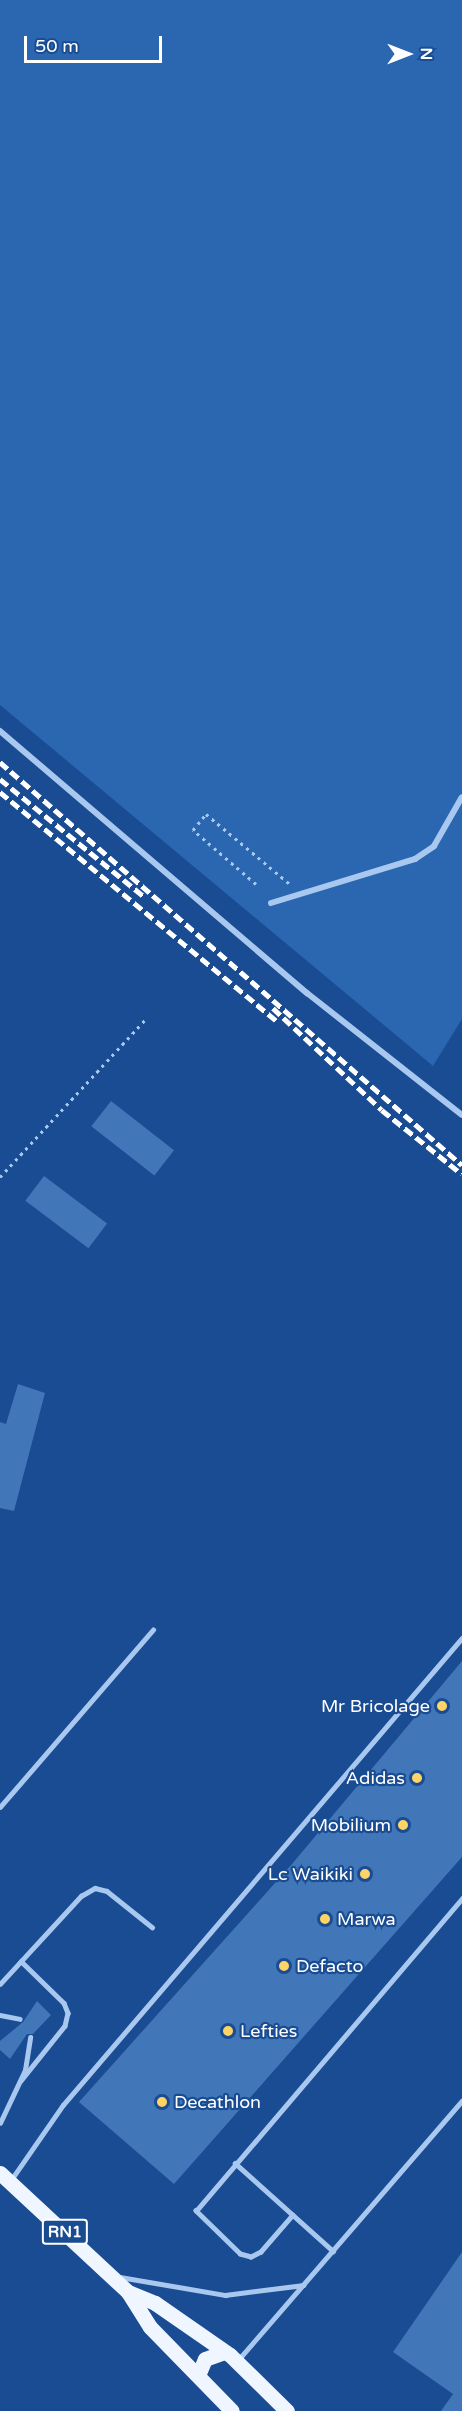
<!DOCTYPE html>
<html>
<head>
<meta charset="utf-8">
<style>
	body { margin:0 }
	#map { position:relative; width:462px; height:2411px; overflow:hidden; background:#194c92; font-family:"Varela Round",sans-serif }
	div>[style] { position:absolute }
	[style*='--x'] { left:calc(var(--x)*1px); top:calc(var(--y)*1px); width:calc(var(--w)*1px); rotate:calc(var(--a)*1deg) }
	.green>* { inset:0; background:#2b66b0 }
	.building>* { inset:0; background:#4176b9; transform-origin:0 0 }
	.path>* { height:3px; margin-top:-1.5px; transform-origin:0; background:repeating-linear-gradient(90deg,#a8c8f0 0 3px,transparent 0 7.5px) }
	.service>* { height:4.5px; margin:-2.25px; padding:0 2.25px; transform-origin:2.25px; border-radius:2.25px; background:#a8c8f0 }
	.minor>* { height:6px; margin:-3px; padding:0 3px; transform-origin:3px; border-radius:3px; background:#a8c8f0 }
	.primary>* { height:15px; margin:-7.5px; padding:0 7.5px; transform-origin:7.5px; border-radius:7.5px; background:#f0f6ff }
	.rail>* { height:4.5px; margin-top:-2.25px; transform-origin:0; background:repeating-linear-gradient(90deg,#fff 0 10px,transparent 0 14.5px) }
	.dots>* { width:16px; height:16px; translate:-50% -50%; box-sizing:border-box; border:3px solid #194c92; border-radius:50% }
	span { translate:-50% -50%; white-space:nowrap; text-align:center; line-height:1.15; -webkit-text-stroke:4.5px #194c92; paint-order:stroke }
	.shield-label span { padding:2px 4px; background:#194c92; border:2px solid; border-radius:4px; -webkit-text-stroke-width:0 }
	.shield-label { font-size:16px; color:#fff; font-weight:700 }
	.poi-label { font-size:18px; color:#fff }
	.right { translate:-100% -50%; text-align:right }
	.left { translate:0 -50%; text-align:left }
	.north { position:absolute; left:378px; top:24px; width:60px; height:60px; -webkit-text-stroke:4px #194c92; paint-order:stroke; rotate:90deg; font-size:16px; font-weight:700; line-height:24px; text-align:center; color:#fff }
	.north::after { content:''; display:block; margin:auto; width:21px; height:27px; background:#fff; clip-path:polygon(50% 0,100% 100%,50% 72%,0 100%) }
	.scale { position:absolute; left:24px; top:36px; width:138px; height:27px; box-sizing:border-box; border:3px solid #fff; border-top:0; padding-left:8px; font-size:18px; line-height:21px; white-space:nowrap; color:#fff; -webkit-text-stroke:4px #194c92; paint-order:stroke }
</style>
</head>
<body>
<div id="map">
	<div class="green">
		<i style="clip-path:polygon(0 0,462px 0,462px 1019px,433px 1066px,0 705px)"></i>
	</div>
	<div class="building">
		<i style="left:111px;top:1101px;width:80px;height:32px;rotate:38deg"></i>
		<i style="left:44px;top:1176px;width:79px;height:31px;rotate:37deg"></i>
		<i style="clip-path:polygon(18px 1384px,45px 1393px,14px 1511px,0 1508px,0 1422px,6px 1424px)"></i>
		<i style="clip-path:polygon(462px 1661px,462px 1857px,174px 2184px,79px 2102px,292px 1864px)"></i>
		<i style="clip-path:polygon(37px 2001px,51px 2015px,33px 2034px,27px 2034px,10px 2059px,0 2050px,0 2041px,23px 2022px)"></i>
		<i style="clip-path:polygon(462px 2252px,462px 2411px,441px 2411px,453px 2394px,393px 2352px)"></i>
	</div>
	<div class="path">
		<i style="--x:256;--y:884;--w:83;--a:-139.4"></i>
		<i style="--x:193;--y:830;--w:21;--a:-51"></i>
		<i style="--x:206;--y:814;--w:111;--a:39.9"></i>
		<i style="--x:0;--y:1177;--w:215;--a:-47.3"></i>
	</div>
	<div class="service">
		<i style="--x:0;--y:1807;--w:234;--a:-49.2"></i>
		<i style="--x:21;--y:1961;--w:60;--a:44.3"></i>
		<i style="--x:64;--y:2003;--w:11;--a:68"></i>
		<i style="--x:68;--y:2013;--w:13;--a:103"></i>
		<i style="--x:65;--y:2026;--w:70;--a:128.7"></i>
		<i style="--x:0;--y:1984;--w:120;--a:-47.4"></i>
		<i style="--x:81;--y:1896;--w:16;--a:-30"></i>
		<i style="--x:95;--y:1888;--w:12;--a:14"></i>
		<i style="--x:107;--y:1891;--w:58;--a:38.7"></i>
		<i style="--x:0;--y:2015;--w:20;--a:11"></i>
		<i style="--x:0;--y:2123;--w:59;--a:-64.7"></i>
		<i style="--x:25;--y:2070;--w:33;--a:-81"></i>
		<i style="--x:235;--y:2163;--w:132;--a:41.9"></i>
		<i style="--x:11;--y:2180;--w:91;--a:-55.3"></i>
		<i style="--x:63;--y:2105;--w:614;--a:-49.49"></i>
		<i style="--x:293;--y:2215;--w:49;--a:130.9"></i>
		<i style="--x:261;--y:2252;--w:11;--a:153"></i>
		<i style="--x:251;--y:2257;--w:11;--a:-165"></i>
		<i style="--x:240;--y:2254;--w:62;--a:-135.7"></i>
		<i style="--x:196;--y:2211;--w:411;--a:-49.6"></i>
		<i style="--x:120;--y:2277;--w:107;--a:9.7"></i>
		<i style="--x:225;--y:2295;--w:79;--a:-7.3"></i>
		<i style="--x:239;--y:2359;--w:341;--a:-49.2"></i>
	</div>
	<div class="minor">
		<i style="--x:0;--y:731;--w:404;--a:40.5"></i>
		<i style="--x:307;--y:993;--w:197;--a:38.2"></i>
		<i style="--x:271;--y:903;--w:151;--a:-17"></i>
		<i style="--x:415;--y:859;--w:23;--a:-34"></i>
		<i style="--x:434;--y:846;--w:56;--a:-60.3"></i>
	</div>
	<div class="primary">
		<i style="--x:0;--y:2173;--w:175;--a:42.9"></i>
		<i style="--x:128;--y:2292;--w:41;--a:57.8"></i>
		<i style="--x:150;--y:2327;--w:117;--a:45.7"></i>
		<i style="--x:128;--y:2292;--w:29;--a:22"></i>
		<i style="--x:155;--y:2303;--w:91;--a:34.7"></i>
		<i style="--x:230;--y:2355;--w:80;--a:44.5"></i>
		<i style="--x:199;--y:2373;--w:15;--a:-67"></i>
		<i style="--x:205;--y:2359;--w:20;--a:-20"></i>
	</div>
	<div class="rail">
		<i style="--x:0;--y:762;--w:613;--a:41.1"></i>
		<i style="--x:0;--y:779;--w:188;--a:39.2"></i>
		<i style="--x:0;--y:792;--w:361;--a:39.6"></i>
		<i style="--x:273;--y:1008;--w:149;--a:43.1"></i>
		<i style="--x:382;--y:1110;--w:102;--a:38.7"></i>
	</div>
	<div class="dots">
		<i style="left:442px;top:1706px;background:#ffd466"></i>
		<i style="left:417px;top:1778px;background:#ffd466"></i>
		<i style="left:403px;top:1825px;background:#ffd466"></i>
		<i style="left:365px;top:1874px;background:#ffd466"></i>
		<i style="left:325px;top:1919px;background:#ffd466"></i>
		<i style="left:284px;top:1966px;background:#ffd466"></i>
		<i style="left:228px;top:2031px;background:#ffd466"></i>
		<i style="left:162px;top:2102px;background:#ffd466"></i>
	</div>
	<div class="shield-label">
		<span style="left:65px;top:2232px">RN1</span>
	</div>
	<div class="poi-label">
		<span class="right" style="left:430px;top:1706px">Mr Bricolage</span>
		<span class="right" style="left:405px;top:1778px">Adidas</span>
		<span class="right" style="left:391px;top:1825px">Mobilium</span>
		<span class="right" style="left:353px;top:1874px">Lc Waikiki</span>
		<span class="left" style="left:337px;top:1919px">Marwa</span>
		<span class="left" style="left:296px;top:1966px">Defacto</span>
		<span class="left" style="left:240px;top:2031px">Lefties</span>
		<span class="left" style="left:174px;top:2102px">Decathlon</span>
	</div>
	<div class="north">N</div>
	<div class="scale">50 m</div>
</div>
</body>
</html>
